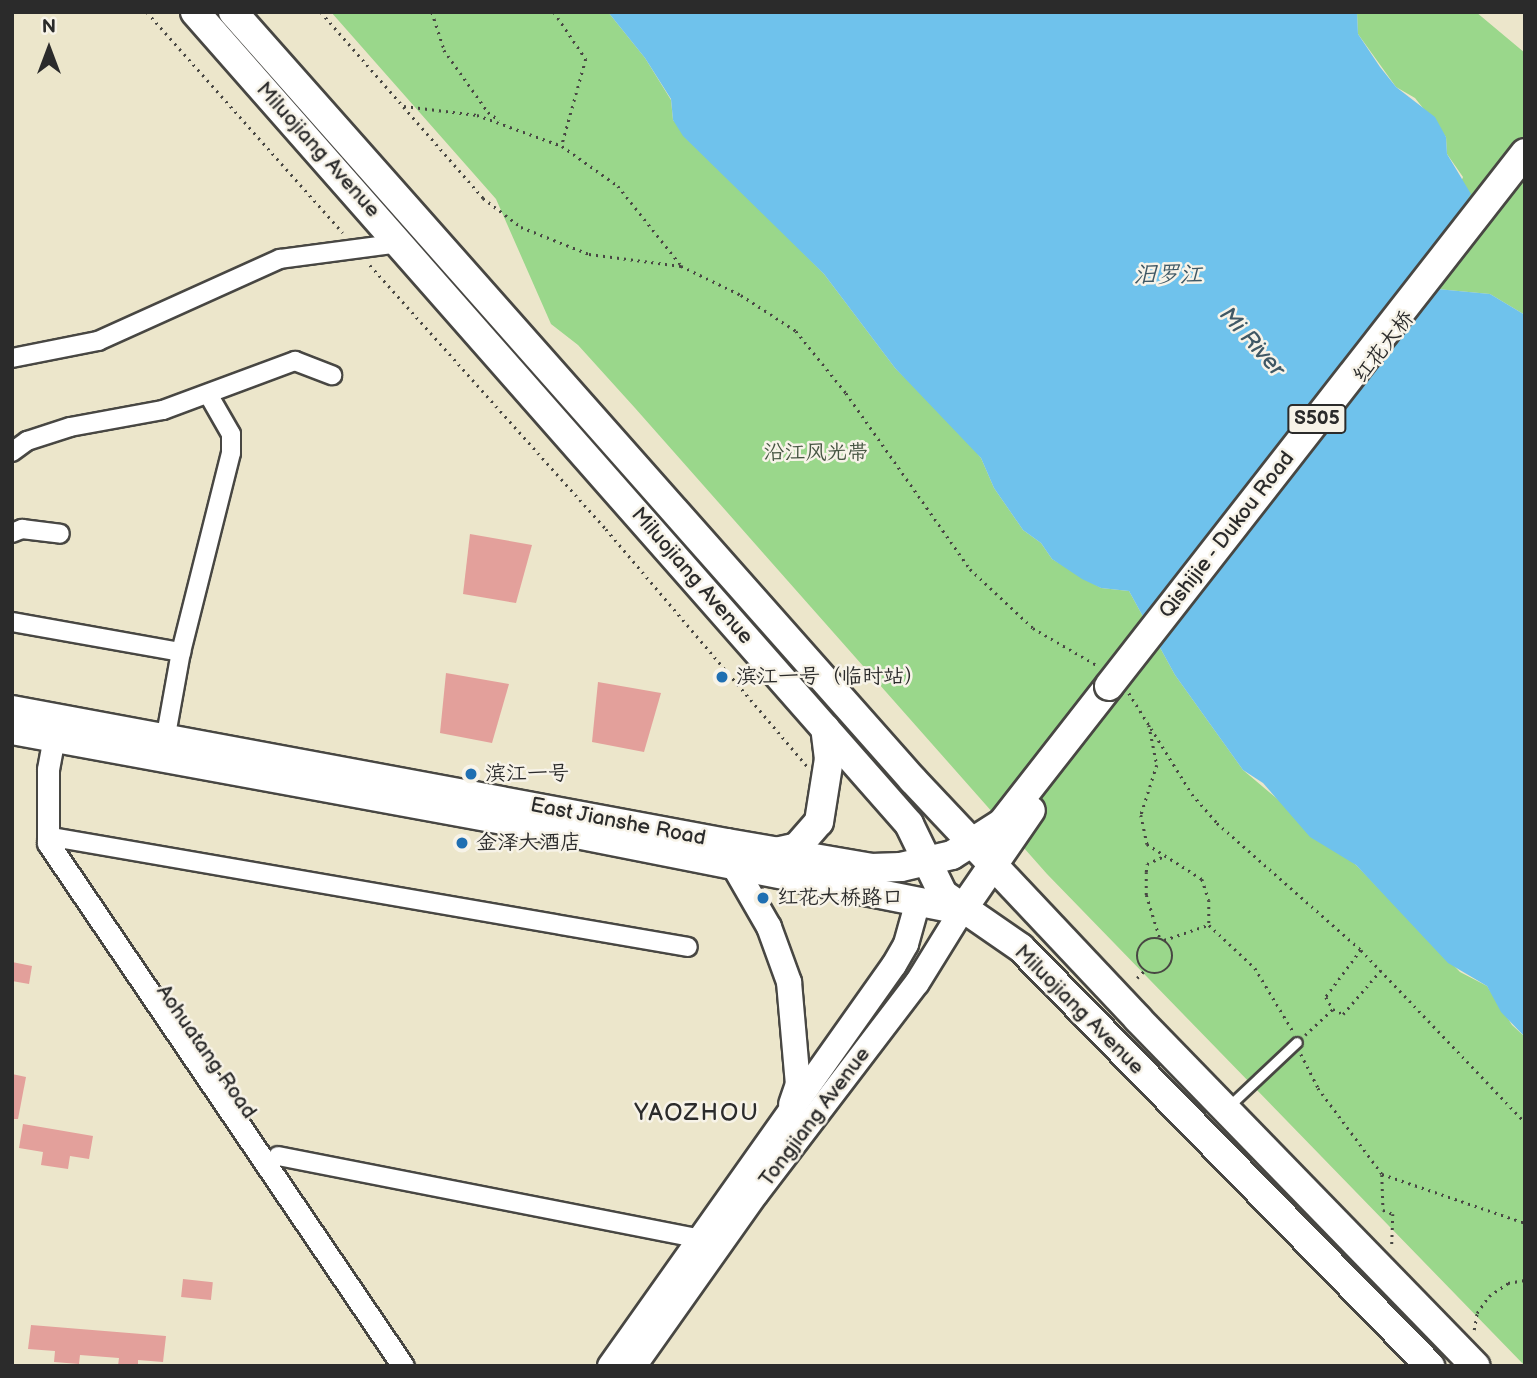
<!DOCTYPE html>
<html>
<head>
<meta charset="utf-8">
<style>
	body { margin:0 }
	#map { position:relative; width:1537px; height:1378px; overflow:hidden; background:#ece6cb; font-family:"Balsamiq Sans","LXGW WenKai TC",sans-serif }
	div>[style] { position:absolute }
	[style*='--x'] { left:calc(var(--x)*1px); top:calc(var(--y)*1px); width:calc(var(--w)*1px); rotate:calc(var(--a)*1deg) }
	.green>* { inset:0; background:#9ad78b }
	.water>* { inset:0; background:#6fc2ec }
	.building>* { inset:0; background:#e3a09b; transform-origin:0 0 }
	.path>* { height:2.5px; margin-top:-1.25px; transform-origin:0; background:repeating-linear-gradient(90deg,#484743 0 2px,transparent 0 7px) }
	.path>.ring { margin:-1.25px; padding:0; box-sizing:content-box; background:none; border:2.5px solid #484743; border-radius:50% }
	.roads { filter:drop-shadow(2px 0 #484743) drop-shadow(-2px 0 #484743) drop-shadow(0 2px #484743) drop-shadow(0 -2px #484743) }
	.service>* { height:9px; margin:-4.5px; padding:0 4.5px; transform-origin:4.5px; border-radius:4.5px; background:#fff }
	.minor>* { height:18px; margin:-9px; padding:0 9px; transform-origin:9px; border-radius:9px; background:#fff }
	.tertiary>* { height:21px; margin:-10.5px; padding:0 10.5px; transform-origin:10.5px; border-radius:10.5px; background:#fff }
	.secondary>* { height:24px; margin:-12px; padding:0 12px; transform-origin:12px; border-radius:12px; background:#fff }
	.primary>* { height:28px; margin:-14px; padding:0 14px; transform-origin:14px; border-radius:14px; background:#fff }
	.bridges { filter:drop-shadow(2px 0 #484743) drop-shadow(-2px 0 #484743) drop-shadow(0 2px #484743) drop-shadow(0 -2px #484743) }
	.primary-bridge>* { height:28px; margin:-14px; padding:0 14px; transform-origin:14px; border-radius:14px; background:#fff }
	.dots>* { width:19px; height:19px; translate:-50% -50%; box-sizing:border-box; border:4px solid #f7f3e8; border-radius:50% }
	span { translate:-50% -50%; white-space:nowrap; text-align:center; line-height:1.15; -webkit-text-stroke:5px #f7f3e8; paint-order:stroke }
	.shield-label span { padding:2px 5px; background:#f7f3e8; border:2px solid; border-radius:5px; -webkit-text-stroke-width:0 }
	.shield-label { font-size:19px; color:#2b2b2b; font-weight:700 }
	.street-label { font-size:21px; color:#2b2b2b }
	.park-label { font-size:21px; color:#475643 }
	.poi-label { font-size:21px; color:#2b2b2b }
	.left { translate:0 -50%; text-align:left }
	.water-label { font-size:23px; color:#3f5865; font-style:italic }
	.quarter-label { font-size:24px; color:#2b2b2b; letter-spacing:2px }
	.frame { position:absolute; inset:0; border:14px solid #2b2b2b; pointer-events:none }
	.north { position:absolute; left:14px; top:14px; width:70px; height:70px; -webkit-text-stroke:5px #f7f3e8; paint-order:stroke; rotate:0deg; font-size:19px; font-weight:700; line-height:28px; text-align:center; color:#2b2b2b }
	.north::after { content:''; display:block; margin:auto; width:24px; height:32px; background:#2b2b2b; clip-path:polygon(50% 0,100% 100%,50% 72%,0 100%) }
</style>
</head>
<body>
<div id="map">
	<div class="green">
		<i style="clip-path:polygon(331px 12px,608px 12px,645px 58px,671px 100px,673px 120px,824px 274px,895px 368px,952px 423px,981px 458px,994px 488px,1023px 530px,1041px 543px,1052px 559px,1101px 588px,1129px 591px,1175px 675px,1243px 770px,1356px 865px,1460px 972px,1487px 986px,1512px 1025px,1525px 1037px,1525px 1366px,1047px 874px,635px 408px,578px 345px,551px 324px,496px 199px)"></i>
		<i style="clip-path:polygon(1357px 12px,1476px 12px,1525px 53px,1525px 315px,1490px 294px,1437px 289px,1428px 263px,1463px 177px,1447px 154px,1446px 137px,1415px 98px,1396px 87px,1358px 34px)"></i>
	</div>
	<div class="water">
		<i style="clip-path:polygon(608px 12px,1357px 12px,1358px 34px,1380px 67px,1396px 87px,1435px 117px,1446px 137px,1447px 154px,1471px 194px,1428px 263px,1437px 289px,1490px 294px,1525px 315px,1525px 1037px,1501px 1012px,1487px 986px,1448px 963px,1356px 865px,1310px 837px,1263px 783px,1243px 770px,1175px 675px,1129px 591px,1101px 588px,1082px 579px,1052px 559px,1041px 543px,1023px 530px,994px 488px,981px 458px,895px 368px,824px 274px,683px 136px,673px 120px,671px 99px,645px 58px)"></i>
	</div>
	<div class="building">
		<i style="clip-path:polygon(470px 534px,532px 545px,516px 603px,463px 594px)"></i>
		<i style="clip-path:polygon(446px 673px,509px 684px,492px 743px,440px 733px)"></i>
		<i style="clip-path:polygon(598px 682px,661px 693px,644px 752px,592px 742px)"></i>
		<i style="clip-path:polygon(12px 962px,32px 966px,29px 984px,12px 981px)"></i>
		<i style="clip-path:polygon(12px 1074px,26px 1077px,18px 1119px,12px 1119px)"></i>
		<i style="clip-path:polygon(23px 1124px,93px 1136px,89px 1159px,70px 1156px,68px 1169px,41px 1165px,43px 1152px,19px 1148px)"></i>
		<i style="left:183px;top:1279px;width:30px;height:18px;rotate:6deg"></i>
		<i style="clip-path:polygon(31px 1325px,166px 1336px,163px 1362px,138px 1360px,138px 1366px,118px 1366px,119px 1358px,80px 1355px,79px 1364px,54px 1362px,55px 1351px,28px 1349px)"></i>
	</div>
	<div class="path">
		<i style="--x:147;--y:12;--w:295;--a:48.4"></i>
		<i style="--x:321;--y:12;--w:247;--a:48.9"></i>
		<i style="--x:483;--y:198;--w:48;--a:37.3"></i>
		<i style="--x:521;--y:227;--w:73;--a:21.7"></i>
		<i style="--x:589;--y:254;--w:93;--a:7.4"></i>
		<i style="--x:681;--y:266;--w:67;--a:25.8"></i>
		<i style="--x:741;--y:295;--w:66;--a:33.2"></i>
		<i style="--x:796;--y:331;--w:80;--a:51.1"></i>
		<i style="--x:846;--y:393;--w:215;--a:54.8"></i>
		<i style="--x:970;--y:569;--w:86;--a:43.1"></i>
		<i style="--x:1033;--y:628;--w:75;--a:30.3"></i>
		<i style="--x:432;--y:12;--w:40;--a:72"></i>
		<i style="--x:444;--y:50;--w:76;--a:54.6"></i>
		<i style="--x:488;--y:112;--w:14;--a:36"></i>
		<i style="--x:554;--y:12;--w:57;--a:55.8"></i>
		<i style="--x:586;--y:59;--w:89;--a:105.6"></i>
		<i style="--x:404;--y:106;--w:74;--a:7"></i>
		<i style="--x:477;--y:115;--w:90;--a:20"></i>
		<i style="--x:562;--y:146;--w:69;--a:35.5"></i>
		<i style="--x:618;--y:186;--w:100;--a:51.5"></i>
		<i style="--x:370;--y:265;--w:354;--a:48.2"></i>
		<i style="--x:606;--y:529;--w:311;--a:49.7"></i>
		<i style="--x:1129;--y:693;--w:119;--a:58"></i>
		<i style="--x:1192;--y:794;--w:38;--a:49"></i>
		<i style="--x:1217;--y:823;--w:192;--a:41.4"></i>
		<i style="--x:1361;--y:950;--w:238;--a:46.4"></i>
		<i style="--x:1149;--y:725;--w:41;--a:78.7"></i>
		<i style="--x:1157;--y:765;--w:52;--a:107.7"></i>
		<i style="--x:1141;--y:815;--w:30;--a:78"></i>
		<i style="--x:1147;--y:844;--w:65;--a:32.5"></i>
		<i style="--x:1202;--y:879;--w:22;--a:72"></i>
		<i style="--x:1209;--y:900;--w:25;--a:90"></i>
		<i style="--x:1209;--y:925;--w:63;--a:43.1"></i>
		<i style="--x:1255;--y:968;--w:74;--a:58.9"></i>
		<i style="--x:1159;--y:937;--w:44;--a:-107.2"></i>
		<i style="--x:1146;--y:895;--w:23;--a:-90"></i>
		<i style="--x:1146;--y:872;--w:8;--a:-83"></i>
		<i style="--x:1147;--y:864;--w:17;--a:-25"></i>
		<i class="ring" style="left:1137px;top:938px;width:33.5px;height:33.5px"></i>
		<i style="--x:1164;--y:940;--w:46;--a:-18.8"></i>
		<i style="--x:1361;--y:950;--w:59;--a:126.7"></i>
		<i style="--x:1326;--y:997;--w:14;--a:60"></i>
		<i style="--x:1333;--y:1009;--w:11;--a:27"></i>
		<i style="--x:1343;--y:1014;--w:58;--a:-49.2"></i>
		<i style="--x:1137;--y:978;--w:10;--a:-45"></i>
		<i style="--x:1305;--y:1035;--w:38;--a:-43"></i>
		<i style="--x:1301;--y:1054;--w:38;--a:63"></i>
		<i style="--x:1318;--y:1088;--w:107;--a:53.3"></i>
		<i style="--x:1382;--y:1174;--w:151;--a:18.9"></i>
		<i style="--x:1382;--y:1175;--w:35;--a:88"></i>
		<i style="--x:1383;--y:1210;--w:11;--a:22"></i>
		<i style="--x:1393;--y:1214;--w:33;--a:92"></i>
		<i style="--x:1474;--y:1330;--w:17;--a:-80"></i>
		<i style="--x:1477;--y:1313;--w:21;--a:-55"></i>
		<i style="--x:1489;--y:1296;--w:23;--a:-34"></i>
		<i style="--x:1508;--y:1283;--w:17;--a:-10"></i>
	</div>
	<div class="roads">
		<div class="service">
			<i style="--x:1229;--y:1106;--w:93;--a:-43.3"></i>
		</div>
		<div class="minor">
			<i style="--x:12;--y:358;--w:88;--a:-11.2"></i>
			<i style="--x:98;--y:341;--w:200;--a:-24.3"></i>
			<i style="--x:280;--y:259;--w:121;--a:-7.6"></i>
			<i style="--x:12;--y:452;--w:19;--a:-36"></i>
			<i style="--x:27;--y:441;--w:45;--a:-18"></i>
			<i style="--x:70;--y:427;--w:95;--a:-10.4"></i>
			<i style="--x:163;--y:410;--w:141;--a:-20.4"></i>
			<i style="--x:295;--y:361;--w:40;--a:21"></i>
			<i style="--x:12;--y:533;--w:11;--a:-22"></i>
			<i style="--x:22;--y:529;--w:38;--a:7"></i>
			<i style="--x:12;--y:622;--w:172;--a:10.1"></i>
			<i style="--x:166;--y:735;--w:84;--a:-79.8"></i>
			<i style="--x:181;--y:652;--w:205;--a:-75.9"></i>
			<i style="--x:231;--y:453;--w:19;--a:-90"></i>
			<i style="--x:231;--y:434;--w:46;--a:-119.9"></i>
			<i style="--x:58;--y:838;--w:639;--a:9.82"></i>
			<i style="--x:278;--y:1156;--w:440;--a:11.1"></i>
		</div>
		<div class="tertiary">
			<i style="--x:56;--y:726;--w:44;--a:100.5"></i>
			<i style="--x:48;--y:769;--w:74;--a:90"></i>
			<i style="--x:48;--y:843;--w:632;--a:55.83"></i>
		</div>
		<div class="secondary">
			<i style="--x:735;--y:868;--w:68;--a:60"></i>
			<i style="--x:769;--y:927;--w:59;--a:70"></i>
			<i style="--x:789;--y:982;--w:102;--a:85"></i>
			<i style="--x:798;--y:1084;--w:21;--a:109"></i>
			<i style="--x:610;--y:1366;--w:491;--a:-54.7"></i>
			<i style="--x:894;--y:965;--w:24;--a:-60"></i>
			<i style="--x:906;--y:944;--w:45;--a:-74.4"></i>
			<i style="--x:634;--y:1366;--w:211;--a:-54.7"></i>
			<i style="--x:756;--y:1194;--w:265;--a:-52.7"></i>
			<i style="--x:917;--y:983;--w:86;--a:-58.3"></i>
		</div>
		<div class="primary">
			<i style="--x:195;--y:12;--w:1081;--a:48.67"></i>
			<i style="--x:909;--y:824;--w:78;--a:64.1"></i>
			<i style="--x:943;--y:894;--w:95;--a:34.7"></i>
			<i style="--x:1021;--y:948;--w:585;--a:45.62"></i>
			<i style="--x:233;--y:12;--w:1026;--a:48.48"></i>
			<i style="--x:913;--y:780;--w:328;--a:46.7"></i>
			<i style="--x:1138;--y:1019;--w:484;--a:45.8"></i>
			<i style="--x:12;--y:710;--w:727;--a:10.54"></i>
			<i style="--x:727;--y:843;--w:146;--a:9.8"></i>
			<i style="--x:871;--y:868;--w:30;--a:-2"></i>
			<i style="--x:901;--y:867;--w:52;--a:-13.2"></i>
			<i style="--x:952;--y:855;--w:59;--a:-32.6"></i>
			<i style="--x:1002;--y:823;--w:174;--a:-52"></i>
			<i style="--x:12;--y:730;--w:538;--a:10.39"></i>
			<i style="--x:541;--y:827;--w:429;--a:11.2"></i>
			<i style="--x:776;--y:852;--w:22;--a:-13"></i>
			<i style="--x:797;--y:847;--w:33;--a:-49"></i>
			<i style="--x:819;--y:822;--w:64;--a:-81"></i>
			<i style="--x:829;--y:759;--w:31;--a:-97"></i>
			<i style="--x:962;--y:910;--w:121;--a:-55.4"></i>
		</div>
	</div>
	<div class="bridges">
		<div class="primary-bridge">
			<i style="--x:1109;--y:686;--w:676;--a:-52.03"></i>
		</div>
	</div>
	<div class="dots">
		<i style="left:722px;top:677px;background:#1f6fb2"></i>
		<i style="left:471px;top:774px;background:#1f6fb2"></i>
		<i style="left:462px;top:843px;background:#1f6fb2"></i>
		<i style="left:763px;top:898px;background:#1f6fb2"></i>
	</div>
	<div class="shield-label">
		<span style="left:1317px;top:419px">S505</span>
	</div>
	<div class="street-label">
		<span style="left:318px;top:150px;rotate:48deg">Miluojiang Avenue</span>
		<span style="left:1384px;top:347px;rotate:-52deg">红花大桥</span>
		<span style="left:1227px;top:535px;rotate:-52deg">Qishijie - Dukou Road</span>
		<span style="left:692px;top:576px;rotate:49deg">Miluojiang Avenue</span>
		<span style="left:618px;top:822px;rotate:11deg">East Jianshe Road</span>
		<span style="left:1079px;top:1010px;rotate:45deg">Miluojiang Avenue</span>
		<span style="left:206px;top:1052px;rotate:55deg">Aohuatang Road</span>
		<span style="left:815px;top:1117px;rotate:-53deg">Tongjiang Avenue</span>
	</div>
	<div class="park-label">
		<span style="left:816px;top:453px">沿江风光带</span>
	</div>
	<div class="poi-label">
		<span class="left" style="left:736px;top:677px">滨江一号（临时站）</span>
		<span class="left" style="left:485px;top:774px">滨江一号</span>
		<span class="left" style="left:476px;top:843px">金泽大酒店</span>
		<span class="left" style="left:777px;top:898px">红花大桥路口</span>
	</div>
	<div class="water-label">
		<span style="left:1168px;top:275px">汨罗江</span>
		<span style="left:1252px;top:342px;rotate:48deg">Mi River</span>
	</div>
	<div class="quarter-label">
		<span style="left:697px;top:1113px">YAOZHOU</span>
	</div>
	<div class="frame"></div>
	<div class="north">N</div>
</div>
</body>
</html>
